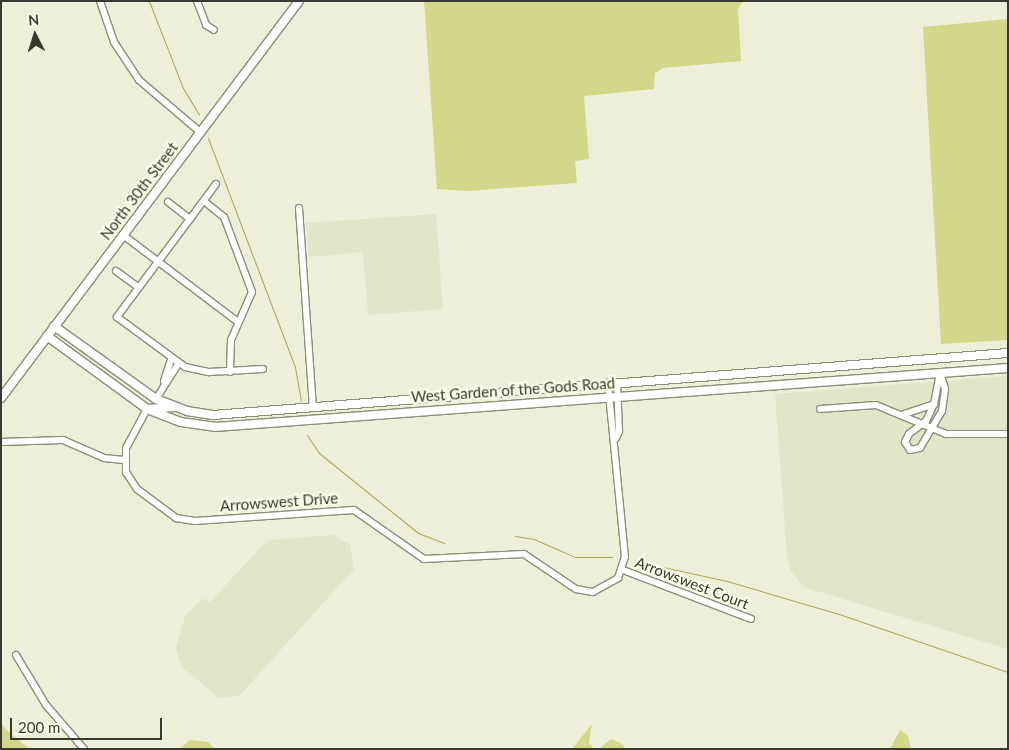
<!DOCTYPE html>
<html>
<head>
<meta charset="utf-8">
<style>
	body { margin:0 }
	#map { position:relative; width:1009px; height:750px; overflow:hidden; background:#edefd9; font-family:Lato,sans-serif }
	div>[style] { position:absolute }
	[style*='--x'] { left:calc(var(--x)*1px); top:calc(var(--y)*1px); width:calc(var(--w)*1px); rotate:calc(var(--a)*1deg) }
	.built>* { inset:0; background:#e2e5c7 }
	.green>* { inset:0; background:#d2d789 }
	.stream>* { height:1px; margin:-0.5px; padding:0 0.5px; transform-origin:0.5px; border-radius:0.5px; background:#a6aa58 }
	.roads { filter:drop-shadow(1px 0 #8c8e79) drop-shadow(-1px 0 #8c8e79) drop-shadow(0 1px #8c8e79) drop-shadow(0 -1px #8c8e79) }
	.minor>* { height:6px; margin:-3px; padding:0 3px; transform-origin:3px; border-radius:3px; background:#fff }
	.major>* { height:8px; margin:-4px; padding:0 4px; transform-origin:4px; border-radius:4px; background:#fff }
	span { translate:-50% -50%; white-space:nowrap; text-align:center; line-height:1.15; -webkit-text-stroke:5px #fafde6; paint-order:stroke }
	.street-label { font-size:15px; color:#383930 }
	.frame { position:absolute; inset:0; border:2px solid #383930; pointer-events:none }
	.north { position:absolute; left:10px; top:10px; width:50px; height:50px; -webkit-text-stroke:4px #fafde6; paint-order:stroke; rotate:355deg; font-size:14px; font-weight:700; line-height:20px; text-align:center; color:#383930 }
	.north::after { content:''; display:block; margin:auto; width:18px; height:22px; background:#383930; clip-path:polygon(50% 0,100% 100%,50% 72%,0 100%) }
	.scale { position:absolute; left:10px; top:718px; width:152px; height:22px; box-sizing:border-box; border:2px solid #383930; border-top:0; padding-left:6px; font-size:15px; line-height:18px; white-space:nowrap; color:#383930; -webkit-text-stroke:4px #fafde6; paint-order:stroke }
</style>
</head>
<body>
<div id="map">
	<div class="built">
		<i style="clip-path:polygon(436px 214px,443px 309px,368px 315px,363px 252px,309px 257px,306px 223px)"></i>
		<i style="clip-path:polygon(1008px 376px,1008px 649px,803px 587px,791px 571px,787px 556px,775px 394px)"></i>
		<i style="clip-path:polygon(333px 535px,350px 545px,354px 569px,239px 696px,219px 698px,181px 666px,176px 648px,185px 616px,203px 598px,209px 603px,263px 545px,269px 540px)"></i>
	</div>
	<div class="green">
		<i style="clip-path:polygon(424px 1px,743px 1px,738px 9px,741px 61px,663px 68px,655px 73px,654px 89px,584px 96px,589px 159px,575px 161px,577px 183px,467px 191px,437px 189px)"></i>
		<i style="clip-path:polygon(1008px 19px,1008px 340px,941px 344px,923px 27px)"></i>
		<i style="clip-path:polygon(1px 724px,12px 735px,30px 749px,1px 749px)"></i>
		<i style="clip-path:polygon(592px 724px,589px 743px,594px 749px,572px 749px)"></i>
		<i style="clip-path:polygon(900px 730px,908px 736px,911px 749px,890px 749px)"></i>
		<i style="clip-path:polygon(611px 739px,622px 744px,626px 749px,599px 749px)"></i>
		<i style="clip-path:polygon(190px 740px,208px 742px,215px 749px,179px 749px)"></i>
	</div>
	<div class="stream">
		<i style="--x:149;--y:1;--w:93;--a:68.7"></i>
		<i style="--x:183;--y:88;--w:31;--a:59"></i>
		<i style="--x:208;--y:138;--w:245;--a:69.2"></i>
		<i style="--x:295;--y:367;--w:34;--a:80"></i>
		<i style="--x:307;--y:435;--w:22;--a:56"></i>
		<i style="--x:319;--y:453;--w:127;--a:38.9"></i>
		<i style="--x:418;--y:533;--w:28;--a:21"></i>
		<i style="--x:515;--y:536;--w:19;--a:9"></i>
		<i style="--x:534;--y:539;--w:45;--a:23.7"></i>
		<i style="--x:575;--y:557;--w:37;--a:0"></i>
		<i style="--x:640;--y:562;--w:89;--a:12.3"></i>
		<i style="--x:727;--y:581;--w:120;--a:16.5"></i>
		<i style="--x:842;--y:615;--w:176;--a:19"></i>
	</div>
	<div class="roads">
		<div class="minor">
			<i style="--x:100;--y:1;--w:43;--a:71.1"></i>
			<i style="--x:114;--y:42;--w:45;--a:56.7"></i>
			<i style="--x:139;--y:80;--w:80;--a:40.4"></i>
			<i style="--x:197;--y:1;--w:26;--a:69"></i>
			<i style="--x:206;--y:25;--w:9;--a:32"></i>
			<i style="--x:216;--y:184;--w:166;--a:126.7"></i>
			<i style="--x:117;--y:317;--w:84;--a:36.3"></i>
			<i style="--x:185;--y:367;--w:25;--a:12"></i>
			<i style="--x:209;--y:372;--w:54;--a:-3.2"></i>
			<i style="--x:204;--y:201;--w:26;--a:39"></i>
			<i style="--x:224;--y:217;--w:80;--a:69.5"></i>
			<i style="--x:252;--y:292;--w:52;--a:113.6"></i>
			<i style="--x:231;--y:340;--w:32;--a:92"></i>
			<i style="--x:168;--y:202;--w:28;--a:38"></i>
			<i style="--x:299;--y:208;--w:199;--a:86"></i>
			<i style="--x:123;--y:235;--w:144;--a:37.1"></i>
			<i style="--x:116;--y:271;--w:27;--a:36"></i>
			<i style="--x:164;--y:381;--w:22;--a:-72"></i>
			<i style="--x:156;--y:399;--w:41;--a:-57.8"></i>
			<i style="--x:934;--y:404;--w:19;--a:115"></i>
			<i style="--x:926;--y:421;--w:21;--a:143"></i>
			<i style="--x:909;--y:434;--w:9;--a:117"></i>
			<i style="--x:905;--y:442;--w:9;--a:58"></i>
			<i style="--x:910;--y:450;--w:10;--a:-11"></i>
			<i style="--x:920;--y:448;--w:43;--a:-59.3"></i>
			<i style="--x:942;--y:411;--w:22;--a:-82"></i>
			<i style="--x:945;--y:389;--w:17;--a:-107"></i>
			<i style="--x:147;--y:409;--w:44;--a:118.3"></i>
			<i style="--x:126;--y:448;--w:24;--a:90"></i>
			<i style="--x:126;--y:472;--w:20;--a:57"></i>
			<i style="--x:137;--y:489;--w:49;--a:36.6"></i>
			<i style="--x:176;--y:518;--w:19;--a:9"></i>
			<i style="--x:195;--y:521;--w:159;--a:-4"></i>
			<i style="--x:354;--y:510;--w:85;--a:35"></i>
			<i style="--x:424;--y:559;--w:100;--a:-2.9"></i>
			<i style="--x:524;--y:554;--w:63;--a:33.9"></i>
			<i style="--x:576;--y:589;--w:17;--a:10"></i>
			<i style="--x:593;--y:592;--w:29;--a:-29"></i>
			<i style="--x:618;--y:578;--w:22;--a:-72"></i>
			<i style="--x:625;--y:557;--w:175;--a:-95.6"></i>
			<i style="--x:820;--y:409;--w:56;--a:-4.1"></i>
			<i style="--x:876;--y:405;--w:76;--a:22.5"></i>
			<i style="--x:946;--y:434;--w:62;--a:0"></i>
			<i style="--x:904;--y:414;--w:32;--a:-18"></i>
			<i style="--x:934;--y:404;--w:32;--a:-79"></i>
			<i style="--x:616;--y:438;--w:8;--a:-67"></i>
			<i style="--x:619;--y:431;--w:49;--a:-92.3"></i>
			<i style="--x:1;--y:442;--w:62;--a:-1.8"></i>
			<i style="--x:63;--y:440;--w:45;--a:23.7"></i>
			<i style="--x:104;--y:458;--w:20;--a:6"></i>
			<i style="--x:623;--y:570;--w:137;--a:20.9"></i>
			<i style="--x:16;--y:655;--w:58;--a:59"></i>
			<i style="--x:46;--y:705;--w:58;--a:49.2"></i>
		</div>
		<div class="major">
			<i style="--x:54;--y:326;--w:125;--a:35.6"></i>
			<i style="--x:156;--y:399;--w:33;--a:21"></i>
			<i style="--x:187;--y:411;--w:26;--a:9"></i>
			<i style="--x:213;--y:415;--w:797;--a:-4.46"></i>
			<i style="--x:47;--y:336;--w:124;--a:36.1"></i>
			<i style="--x:147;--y:409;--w:36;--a:21"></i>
			<i style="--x:181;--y:422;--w:34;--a:8"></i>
			<i style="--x:215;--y:427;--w:795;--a:-4.26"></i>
			<i style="--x:1;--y:398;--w:496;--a:-53.1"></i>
			<i style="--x:147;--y:409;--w:28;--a:-4"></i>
		</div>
	</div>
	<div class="street-label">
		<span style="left:139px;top:191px;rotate:-53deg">North 30th Street</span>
		<span style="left:513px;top:390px;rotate:-4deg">West Garden of the Gods Road</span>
		<span style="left:279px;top:502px;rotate:-4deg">Arrowswest Drive</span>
		<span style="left:692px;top:583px;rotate:21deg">Arrowswest Court</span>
	</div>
	<div class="frame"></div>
	<div class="north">N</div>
	<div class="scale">200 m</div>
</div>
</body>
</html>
